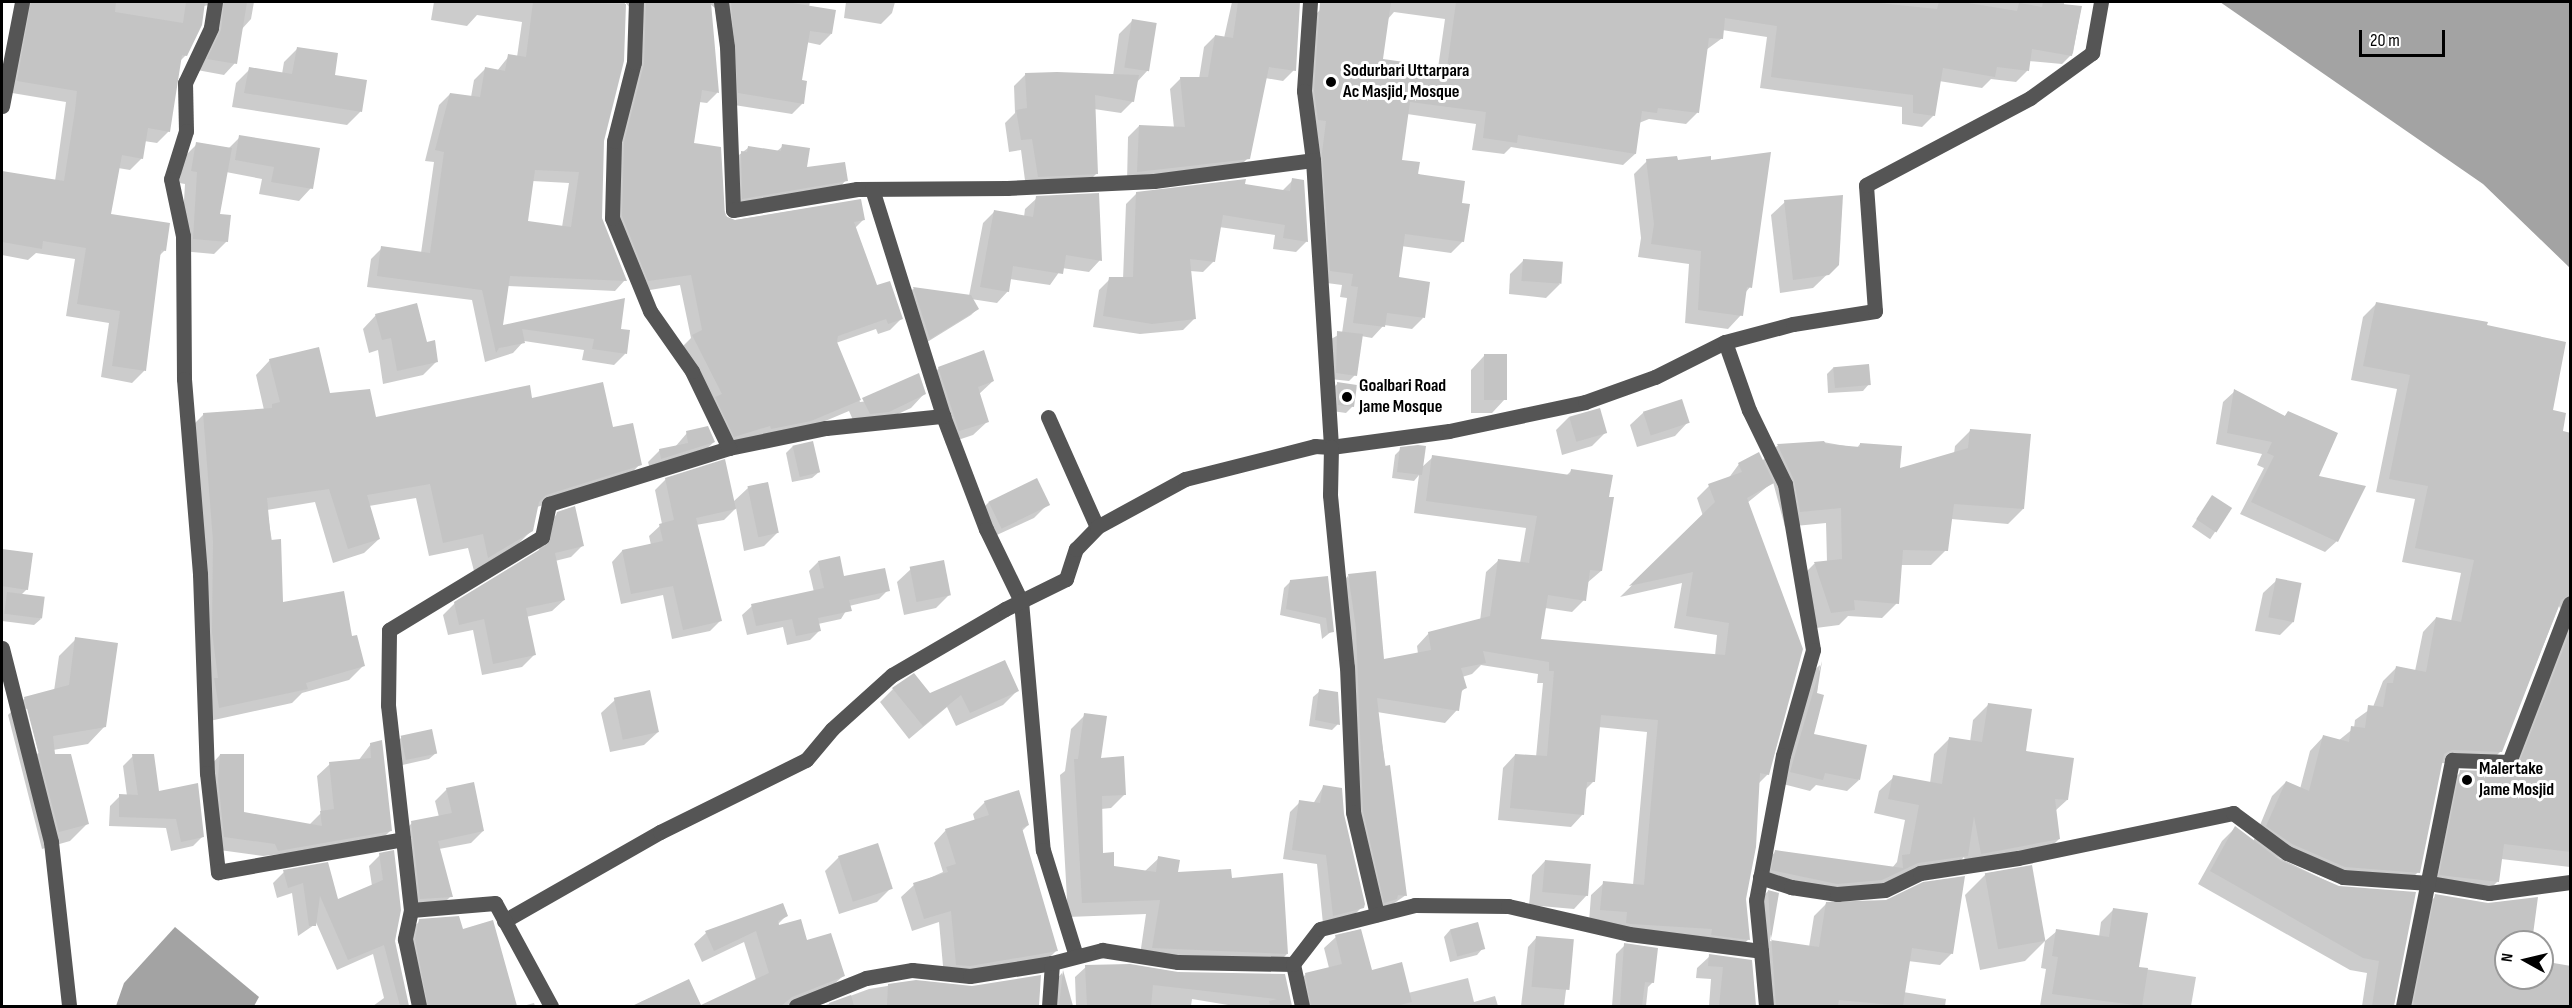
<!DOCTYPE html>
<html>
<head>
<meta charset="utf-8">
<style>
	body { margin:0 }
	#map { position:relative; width:2572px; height:1008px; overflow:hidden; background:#fff; font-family:"Sofia Sans Condensed",sans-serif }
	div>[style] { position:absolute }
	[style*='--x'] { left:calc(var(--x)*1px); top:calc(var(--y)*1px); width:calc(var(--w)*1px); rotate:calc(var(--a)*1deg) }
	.water>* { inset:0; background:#a3a3a3 }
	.shadow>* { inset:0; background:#0003; transform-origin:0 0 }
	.building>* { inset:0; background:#c4c4c4; transform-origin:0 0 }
	.minor>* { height:15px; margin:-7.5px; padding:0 7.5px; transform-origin:7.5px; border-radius:7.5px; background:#555 }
	.dots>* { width:16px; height:16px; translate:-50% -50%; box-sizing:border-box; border:3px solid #fff; border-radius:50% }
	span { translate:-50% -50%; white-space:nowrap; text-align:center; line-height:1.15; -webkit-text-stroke:6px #fff; paint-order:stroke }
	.poi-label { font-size:18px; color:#000; font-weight:700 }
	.left { translate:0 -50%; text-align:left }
	.frame { position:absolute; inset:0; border:3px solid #000; pointer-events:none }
	.north { position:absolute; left:2494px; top:930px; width:60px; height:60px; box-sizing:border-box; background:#fff; border:2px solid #999; border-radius:50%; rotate:278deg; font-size:16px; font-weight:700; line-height:24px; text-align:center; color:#000 }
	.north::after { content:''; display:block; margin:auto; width:21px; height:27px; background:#000; clip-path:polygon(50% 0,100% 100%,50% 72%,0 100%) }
	.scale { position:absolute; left:2359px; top:30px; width:86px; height:27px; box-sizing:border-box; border:3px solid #000; border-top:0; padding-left:8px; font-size:18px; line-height:21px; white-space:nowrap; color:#000; -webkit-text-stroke:4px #fff; paint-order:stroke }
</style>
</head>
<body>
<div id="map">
	<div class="water">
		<i style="clip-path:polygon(2220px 2px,2570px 2px,2570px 268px,2483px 184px)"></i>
		<i style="clip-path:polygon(175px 927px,259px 997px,254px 1006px,116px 1006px,124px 983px)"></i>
	</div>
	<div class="shadow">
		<i style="clip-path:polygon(8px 2px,254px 2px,251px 19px,241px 30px,235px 63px,224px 75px,197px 70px,209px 5px,204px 6px,186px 55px,180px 61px,169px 131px,157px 143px,144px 141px,142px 158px,130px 170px,118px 168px,110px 215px,165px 250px,159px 256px,144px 371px,132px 383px,101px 377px,109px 323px,66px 316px,75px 259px,36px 253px,28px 260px,2px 255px,2px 172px,55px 181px,66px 102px,6px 92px,19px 3px)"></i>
		<i style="clip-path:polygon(evenodd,434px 2px,810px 2px,809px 7px,831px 34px,820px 45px,806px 42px,800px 82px,803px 103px,792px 114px,728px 104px,720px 12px,710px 4px,717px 93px,707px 103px,699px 102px,693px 144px,729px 221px,860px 200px,864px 219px,855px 228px,876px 287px,901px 319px,890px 330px,878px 334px,876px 329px,836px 343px,860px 402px,924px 394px,911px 408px,874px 425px,856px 427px,849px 411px,799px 432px,723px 447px,682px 347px,691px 338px,680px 285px,638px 292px,611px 228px,635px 14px,625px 2px,623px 60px,603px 141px,601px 218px,625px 280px,615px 291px,507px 286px,501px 327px,620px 330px,625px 354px,614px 365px,582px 360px,584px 350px,524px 341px,513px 353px,485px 362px,472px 300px,367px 287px,371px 259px,382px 248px,421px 253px,434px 162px,425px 161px,439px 105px,450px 94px,471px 97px,474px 80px,485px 69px,497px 71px,509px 56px,517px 57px,522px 22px,477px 15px,467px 26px,431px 20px,434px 2px,532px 181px,569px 183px,562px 227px,526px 222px,532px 181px)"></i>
		<i style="clip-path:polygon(846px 2px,895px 2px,892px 13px,881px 24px,844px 18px)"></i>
		<i style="clip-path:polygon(1232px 2px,1293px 2px,1294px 70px,1283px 81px,1265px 78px,1248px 158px,1237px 169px,1127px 182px,1128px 137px,1139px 126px,1174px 128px,1170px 89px,1181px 78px,1199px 79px,1204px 47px,1215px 36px,1224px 38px)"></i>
		<i style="clip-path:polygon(evenodd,1342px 2px,2064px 2px,2064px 5px,2081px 8px,2073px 53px,2062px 64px,2029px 61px,2027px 71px,2016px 82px,1991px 79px,1982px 88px,1939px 81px,1934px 115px,1922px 127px,1902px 124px,1902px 107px,1760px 88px,1767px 37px,1722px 30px,1721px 39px,1706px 50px,1697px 113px,1686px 124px,1649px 119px,1639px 123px,1635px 154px,1623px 165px,1511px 147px,1504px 154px,1472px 150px,1476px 124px,1407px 114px,1401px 161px,1461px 205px,1463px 241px,1451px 253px,1401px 246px,1397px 279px,1423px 318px,1412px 329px,1384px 325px,1372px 338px,1361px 336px,1355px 375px,1349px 381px,1330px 379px,1331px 339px,1342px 333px,1347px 298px,1340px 297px,1342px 285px,1319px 282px,1306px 131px,1308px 22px,1320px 10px,1340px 13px,1342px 2px,1394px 12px,1445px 19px,1438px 68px,1381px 60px,1387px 20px,1394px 12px)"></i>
		<i style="clip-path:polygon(1133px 20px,1148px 70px,1136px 83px,1133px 101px,1121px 113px,1094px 109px,1097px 173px,1085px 185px,1026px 188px,1021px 150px,1009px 152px,1005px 123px,1015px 113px,1014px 86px,1026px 74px,1113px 76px,1119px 34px)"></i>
		<i style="clip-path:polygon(298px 48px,333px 76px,365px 81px,360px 112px,347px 125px,232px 107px,236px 83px,250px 69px,282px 74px,284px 62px)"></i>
		<i style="clip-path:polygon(240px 137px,311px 188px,299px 201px,259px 194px,262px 179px,226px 172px,218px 215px,227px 241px,214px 254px,181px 251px,185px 184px,179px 183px,184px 157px,197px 144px,228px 149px)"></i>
		<i style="clip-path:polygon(783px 146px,805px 168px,846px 180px,840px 187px,736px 204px,735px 158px,748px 148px,776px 152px)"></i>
		<i style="clip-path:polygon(1647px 161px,1750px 287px,1745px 293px,1741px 315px,1728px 329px,1685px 323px,1689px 264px,1638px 257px,1641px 238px,1634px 174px)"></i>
		<i style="clip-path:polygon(1293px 180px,1307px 241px,1296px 252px,1273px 249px,1275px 235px,1219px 227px,1214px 261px,1203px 272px,1190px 271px,1194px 319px,1183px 330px,1140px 334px,1093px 327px,1099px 290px,1110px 279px,1123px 279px,1126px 204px,1137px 193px,1244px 186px,1281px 192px)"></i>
		<i style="clip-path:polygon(1037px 198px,1100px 260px,1089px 272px,1062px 268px,1050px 285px,1010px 279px,1008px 291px,997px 303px,971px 299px,977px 309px,971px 315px,924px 344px,907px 295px,913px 289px,969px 296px,983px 223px,994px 212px,1024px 217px,1025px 209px)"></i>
		<i style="clip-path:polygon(1785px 202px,1838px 264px,1813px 288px,1780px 293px,1771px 215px)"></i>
		<i style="clip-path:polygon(1524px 260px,1560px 284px,1546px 298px,1509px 294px,1510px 274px)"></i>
		<i style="clip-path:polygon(2376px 304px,2485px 327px,2551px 412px,2561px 432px,2570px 434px,2570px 867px,2501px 859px,2498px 881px,2484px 895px,2426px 888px,2447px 785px,2461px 772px,2508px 773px,2566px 621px,2559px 606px,2501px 751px,2487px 765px,2441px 763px,2418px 872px,2405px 886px,2331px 880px,2275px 856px,2339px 887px,2414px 893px,2393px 1006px,2362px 1006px,2367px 973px,2350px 970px,2198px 884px,2222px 841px,2235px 828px,2253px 842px,2272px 796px,2286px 782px,2300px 789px,2310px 751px,2323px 737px,2338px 741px,2354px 728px,2355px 720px,2373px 707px,2383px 681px,2396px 668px,2415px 671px,2423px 632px,2436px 618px,2451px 621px,2461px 573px,2402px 562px,2415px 499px,2376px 492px,2397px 389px,2351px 380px,2363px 317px)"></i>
		<i style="clip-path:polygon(376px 315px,426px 343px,437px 361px,423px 375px,383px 384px,378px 350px,369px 353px,363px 329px)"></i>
		<i style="clip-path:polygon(1484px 356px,1505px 399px,1492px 413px,1471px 413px,1471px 370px)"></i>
		<i style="clip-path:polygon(270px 360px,375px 419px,531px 399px,612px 429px,640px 464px,626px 479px,537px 507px,532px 530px,517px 545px,474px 571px,468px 548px,429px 556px,416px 498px,369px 506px,379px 539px,364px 553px,333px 563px,315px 502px,267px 510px,282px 604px,351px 638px,364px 665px,349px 680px,302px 693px,292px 703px,205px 722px,189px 429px,204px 414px,264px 410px,256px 375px)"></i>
		<i style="clip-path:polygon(939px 368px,993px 381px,978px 395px,987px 422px,973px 435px,946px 444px,925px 382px)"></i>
		<i style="clip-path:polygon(1833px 368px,1869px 384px,1863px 391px,1828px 393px,1827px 374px)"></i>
		<i style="clip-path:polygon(1337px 384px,1353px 406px,1346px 413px,1332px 411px,1331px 390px)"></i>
		<i style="clip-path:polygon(2235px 391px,2284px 417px,2288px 412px,2317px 477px,2337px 541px,2325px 552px,2240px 514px,2264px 468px,2257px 465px,2262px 454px,2216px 444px,2223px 402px)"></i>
		<i style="clip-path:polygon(1644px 412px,1688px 422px,1675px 436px,1637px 447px,1630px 425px)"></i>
		<i style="clip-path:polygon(1569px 417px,1606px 432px,1592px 446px,1562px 455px,1556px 430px)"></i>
		<i style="clip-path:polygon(1970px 431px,2023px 509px,2008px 524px,1951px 519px,1946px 550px,1931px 565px,1900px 565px,1897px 603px,1882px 618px,1848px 616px,1839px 625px,1816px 628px,1799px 579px,1814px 564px,1827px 562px,1826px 523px,1785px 527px,1773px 482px,1747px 503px,1768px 774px,1758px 784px,1745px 898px,1749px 939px,1736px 951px,1589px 922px,1591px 895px,1604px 883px,1633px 885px,1647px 732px,1598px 727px,1593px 782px,1585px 790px,1583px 814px,1571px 827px,1498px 820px,1503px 768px,1515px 755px,1536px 757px,1543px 683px,1537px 683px,1538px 674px,1481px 665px,1472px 674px,1462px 677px,1465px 688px,1460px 693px,1457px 710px,1445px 723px,1377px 712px,1406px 895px,1383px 911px,1351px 824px,1336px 588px,1348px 576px,1383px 661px,1418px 654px,1417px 646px,1429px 633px,1480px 621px,1486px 572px,1499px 560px,1520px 563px,1526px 528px,1414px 513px,1419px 475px,1414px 481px,1392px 478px,1395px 455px,1401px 449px,1421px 468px,1433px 457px,1566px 476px,1572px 470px,1601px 571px,1587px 583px,1584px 600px,1572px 612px,1545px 608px,1539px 640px,1715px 656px,1717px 635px,1674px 628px,1682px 583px,1620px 597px,1703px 516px,1697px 498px,1709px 486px,1728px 479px,1739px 464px,1762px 461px,1777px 446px,1823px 442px,1857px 448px,1860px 444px,1898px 470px,1954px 454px,1955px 446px)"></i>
		<i style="clip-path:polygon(687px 433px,714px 442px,702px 453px,650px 469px,648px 462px,660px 450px,675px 447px)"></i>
		<i style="clip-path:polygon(793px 446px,819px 472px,812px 478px,792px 482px,786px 453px)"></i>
		<i style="clip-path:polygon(666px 479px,733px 502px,748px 488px,777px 533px,764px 546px,744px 551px,736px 508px,724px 520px,696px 525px,720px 621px,710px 631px,672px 639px,663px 595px,621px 604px,612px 562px,622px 551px,651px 545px,649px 536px,662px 524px,655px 490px)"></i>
		<i style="left:2212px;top:497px;width:22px;height:36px;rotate:34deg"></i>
		<i style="clip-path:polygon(989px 502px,1048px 504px,1034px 518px,986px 540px,975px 516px)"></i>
		<i style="clip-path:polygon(558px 513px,583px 545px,571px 557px,555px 561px,564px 600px,552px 611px,526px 617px,534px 655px,522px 667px,482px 675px,473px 630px,448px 635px,443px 615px,455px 603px,538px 553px,546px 525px)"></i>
		<i style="clip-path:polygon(2px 550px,32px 555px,27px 589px,21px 595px,41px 619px,34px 625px,2px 621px)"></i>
		<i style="clip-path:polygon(818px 562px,843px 578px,888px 590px,879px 599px,849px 606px,841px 619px,818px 624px,819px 631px,810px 640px,787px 645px,783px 627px,747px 635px,742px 615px,752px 606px,814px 592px,809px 571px)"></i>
		<i style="clip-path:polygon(911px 569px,950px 594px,936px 608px,904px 615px,897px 582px)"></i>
		<i style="clip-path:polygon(1327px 578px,1332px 631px,1322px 639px,1320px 624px,1280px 615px,1284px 588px,1291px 581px)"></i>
		<i style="clip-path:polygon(2277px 580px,2293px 622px,2280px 635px,2255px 631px,2263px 593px)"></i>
		<i style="clip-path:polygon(evenodd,76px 639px,105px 726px,88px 744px,53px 750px,87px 824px,70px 841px,42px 849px,8px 715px,25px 698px,54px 691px,59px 656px,76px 639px,29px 708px,40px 752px,37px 754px,26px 709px,29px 708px)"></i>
		<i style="clip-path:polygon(1820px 665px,1812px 735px,1859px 780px,1847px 791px,1816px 785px,1810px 791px,1779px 783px,1810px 674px)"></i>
		<i style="clip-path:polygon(893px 689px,930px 695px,1017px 691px,1003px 705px,956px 726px,947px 707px,909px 739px,880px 702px)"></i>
		<i style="clip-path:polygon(1320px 691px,1338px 724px,1332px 730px,1309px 726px,1313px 697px)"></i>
		<i style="clip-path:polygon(615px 700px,658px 732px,644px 745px,610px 752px,601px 713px)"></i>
		<i style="clip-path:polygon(1988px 705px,2067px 800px,2055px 811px,2059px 839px,2044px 854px,1967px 868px,1964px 857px,1951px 870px,1822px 898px,1757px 885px,1761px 866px,1776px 851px,1892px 868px,1897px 862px,1905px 820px,1874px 813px,1879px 791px,1894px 777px,1930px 783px,1934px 754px,1949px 739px,1970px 742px,1973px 720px)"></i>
		<i style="clip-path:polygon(1085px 715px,1099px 759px,1125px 794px,1111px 808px,1101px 809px,1102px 855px,1113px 867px,1144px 872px,1159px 858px,1177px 874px,1230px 880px,1287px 954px,1273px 968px,1139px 962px,1146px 914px,1068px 917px,1060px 775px,1065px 771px,1071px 729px)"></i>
		<i style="clip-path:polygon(402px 737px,436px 753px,429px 759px,398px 766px,395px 744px)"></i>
		<i style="clip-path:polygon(371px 744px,391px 830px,378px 843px,263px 856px,212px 849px,208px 768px,220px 755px,243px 813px,309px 825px,321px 813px,317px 776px,330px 764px,358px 761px)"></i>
		<i style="clip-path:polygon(133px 756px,158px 793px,203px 836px,193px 846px,171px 851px,166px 828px,109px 826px,110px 806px,120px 796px,127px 796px,123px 766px)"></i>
		<i style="clip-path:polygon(1323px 787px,1342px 814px,1362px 907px,1352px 917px,1323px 924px,1317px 864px,1283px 859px,1290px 812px,1300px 802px,1313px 804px)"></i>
		<i style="clip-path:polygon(447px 789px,483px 831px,471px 843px,439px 849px,451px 896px,439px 908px,408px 911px,400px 835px,412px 823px,439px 817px,435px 801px)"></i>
		<i style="clip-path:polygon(985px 802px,1028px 825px,1022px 831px,1056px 951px,1044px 963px,944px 977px,939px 922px,912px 931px,901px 897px,914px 885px,943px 872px,934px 843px,946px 830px,975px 821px,973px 814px)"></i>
		<i style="clip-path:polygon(380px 855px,394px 941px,408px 1006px,373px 1006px,384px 998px,373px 954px,337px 970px,315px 920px,314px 925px,298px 936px,292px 893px,277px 898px,273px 883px,284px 872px,337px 902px,372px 886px,369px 866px)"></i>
		<i style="clip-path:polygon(839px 857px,891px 888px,877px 902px,839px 914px,825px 871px)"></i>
		<i style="clip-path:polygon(1545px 861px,1587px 895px,1574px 909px,1529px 905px,1532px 875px)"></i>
		<i style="clip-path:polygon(1986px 874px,2045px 941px,2025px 961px,1980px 970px,1965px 895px)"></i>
		<i style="clip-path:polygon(1768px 891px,1777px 894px,1770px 941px,1809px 947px,1814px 916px,1826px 904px,1952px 953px,1940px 965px,1908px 961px,1903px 992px,1946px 999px,1945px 1006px,1763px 1006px,1756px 904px)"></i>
		<i style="clip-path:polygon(2436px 896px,2530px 942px,2506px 942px,2506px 978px,2542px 978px,2542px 963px,2570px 967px,2570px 1006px,2403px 1006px,2423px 908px)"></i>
		<i style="clip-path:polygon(783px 905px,787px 915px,777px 925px,806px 942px,843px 976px,831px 987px,786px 1006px,701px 1006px,756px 980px,744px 942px,702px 962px,694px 944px,706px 933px)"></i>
		<i style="clip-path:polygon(2113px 910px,2138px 968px,2196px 977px,2191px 1006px,2040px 1006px,2046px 969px,2041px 968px,2045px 941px,2057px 931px,2099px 937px,2101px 922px)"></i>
		<i style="clip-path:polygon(420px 921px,462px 931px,492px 922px,516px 1006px,415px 1006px,408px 932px)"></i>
		<i style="clip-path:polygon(1450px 930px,1483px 948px,1477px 955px,1450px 962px,1444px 937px)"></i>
		<i style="clip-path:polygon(1336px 937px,1370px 971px,1408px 993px,1468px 978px,1474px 1002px,1495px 996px,1498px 1006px,1298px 1006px,1294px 986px,1306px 974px,1329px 968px,1324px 948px)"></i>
		<i style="clip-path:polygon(1537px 937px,1572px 941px,1564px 1006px,1521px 1006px,1528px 947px)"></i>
		<i style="clip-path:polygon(1625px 945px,1653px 982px,1648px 987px,1646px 1006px,1612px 1006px,1616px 954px)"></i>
		<i style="clip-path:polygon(1710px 956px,1751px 961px,1755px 1006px,1709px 1006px,1711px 979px,1696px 978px,1697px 968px)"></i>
		<i style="clip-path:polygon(1087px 966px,1178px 973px,1284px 975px,1291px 1006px,1234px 1006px,1192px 999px,1191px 1006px,1076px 1006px,1075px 977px)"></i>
		<i style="clip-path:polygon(1062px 973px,1071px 1006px,1049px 1006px,1052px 984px)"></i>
		<i style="clip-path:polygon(1040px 976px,1038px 1006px,823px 1006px,869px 989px,911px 982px,971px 987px)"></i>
		<i style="clip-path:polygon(688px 981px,700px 1006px,636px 1006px,641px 1002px)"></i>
		<i style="clip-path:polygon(534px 1003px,535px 1006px,523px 1006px)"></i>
	</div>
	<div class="building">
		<i style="clip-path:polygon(31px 2px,116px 2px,115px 12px,183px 23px,186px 2px,205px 2px,202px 25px,187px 56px,182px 55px,170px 132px,148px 128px,143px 159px,122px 155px,111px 214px,170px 223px,166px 251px,161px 250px,146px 371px,112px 366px,120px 311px,77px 304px,86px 248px,43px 241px,42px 249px,2px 242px,2px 171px,64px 181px,75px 110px,77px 91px,17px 81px)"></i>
		<i style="clip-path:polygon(224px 2px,247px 2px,237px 64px,207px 59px,221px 30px)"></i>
		<i style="clip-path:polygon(evenodd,533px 2px,626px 4px,624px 61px,604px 141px,602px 218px,627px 281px,510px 276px,503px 325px,625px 298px,621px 329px,630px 330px,627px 354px,592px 349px,594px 339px,522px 329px,525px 343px,499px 348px,496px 353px,482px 290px,377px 276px,381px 246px,430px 253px,444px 152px,435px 150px,450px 93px,480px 97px,485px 67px,505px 71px,508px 54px,526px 57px,533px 2px,535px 170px,579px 172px,571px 227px,528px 221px,535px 170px)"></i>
		<i style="clip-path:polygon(646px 2px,711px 3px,719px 93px,702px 90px,694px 143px,721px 147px,725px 216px,735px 220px,861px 199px,865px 220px,854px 222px,877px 285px,890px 281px,903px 319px,888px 324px,886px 319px,838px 336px,837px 342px,861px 400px,811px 421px,771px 429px,770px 426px,734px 437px,715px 397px,722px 394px,692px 335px,702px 330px,691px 275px,648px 281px,622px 216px,624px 142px,644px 64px)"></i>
		<i style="clip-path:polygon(731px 2px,786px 2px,836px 10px,832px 34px,810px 31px,802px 80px,807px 81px,804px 104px,738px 93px)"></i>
		<i style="clip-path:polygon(1238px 2px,1300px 2px,1296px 71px,1269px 67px,1250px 159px,1137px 172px,1139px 125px,1185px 127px,1180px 77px,1208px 77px,1215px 35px,1233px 38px)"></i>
		<i style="clip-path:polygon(1320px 2px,1391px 2px,1383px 59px,1447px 68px,1456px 2px,1869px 2px,1937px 9px,1939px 2px,1962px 2px,2017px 11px,2019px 3px,2042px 7px,2043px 2px,2082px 6px,2072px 56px,2032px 49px,2029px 71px,1997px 67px,1995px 77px,1943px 68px,1935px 116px,1913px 113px,1913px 95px,1771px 77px,1777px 26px,1725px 18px,1723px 39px,1709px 38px,1699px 113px,1658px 108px,1657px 113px,1642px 111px,1636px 154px,1518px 135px,1517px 143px,1483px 138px,1486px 112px,1410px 102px,1402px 160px,1420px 162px,1418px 174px,1465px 181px,1462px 203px,1470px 204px,1464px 242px,1405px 234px,1399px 277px,1430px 282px,1425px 318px,1387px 313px,1385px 327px,1353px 323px,1358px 287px,1351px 286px,1353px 274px,1330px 271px,1322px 153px,1326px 121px,1318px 120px,1314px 91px)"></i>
		<i style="left:1132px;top:19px;width:25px;height:49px;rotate:9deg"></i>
		<i style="clip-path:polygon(297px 47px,338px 53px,335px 75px,367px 80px,362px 112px,244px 93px,249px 67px,292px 74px)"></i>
		<i style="clip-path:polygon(1057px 72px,1139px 75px,1134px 102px,1095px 95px,1098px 174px,1038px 177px,1032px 139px,1021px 140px,1016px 110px,1027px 108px,1025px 73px)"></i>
		<i style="clip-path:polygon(239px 135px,320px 148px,313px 189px,271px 182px,274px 167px,235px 160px)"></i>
		<i style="clip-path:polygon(196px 142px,232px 148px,220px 214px,231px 215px,228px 242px,193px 239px,197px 172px,191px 171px)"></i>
		<i style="clip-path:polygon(782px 144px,810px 148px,807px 167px,845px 162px,848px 181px,742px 199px,741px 151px,747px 152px,748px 146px,781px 151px)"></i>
		<i style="clip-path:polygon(1771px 152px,1752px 288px,1747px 287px,1743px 316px,1698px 310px,1701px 251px,1651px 244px,1654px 224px,1646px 159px,1677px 156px,1678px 160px,1711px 156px,1711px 160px)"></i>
		<i style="clip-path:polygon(1292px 178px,1304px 180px,1308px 242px,1283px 238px,1285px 225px,1223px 215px,1215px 262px,1190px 259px,1196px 319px,1152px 324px,1103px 316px,1109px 277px,1133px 277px,1136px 192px,1246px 179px,1245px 184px,1290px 191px)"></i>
		<i style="clip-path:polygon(1099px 193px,1102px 261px,1066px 255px,1063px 274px,1013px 266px,1009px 292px,980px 287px,994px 210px,1033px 217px,1036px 196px)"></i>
		<i style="clip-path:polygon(1843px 195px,1839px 265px,1829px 275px,1793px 280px,1784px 200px)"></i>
		<i style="left:1523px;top:259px;width:40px;height:22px;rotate:4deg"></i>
		<i style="clip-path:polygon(913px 287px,971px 295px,979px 309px,930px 339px)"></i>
		<i style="clip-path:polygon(2376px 302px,2488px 322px,2487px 325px,2566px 342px,2553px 410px,2566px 413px,2563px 431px,2571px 433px,2571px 594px,2561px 600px,2502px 752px,2452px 750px,2444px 754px,2420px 873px,2345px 867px,2292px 844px,2266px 826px,2286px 781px,2309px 791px,2323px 735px,2349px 742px,2351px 726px,2365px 728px,2368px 705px,2383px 707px,2387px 683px,2393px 683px,2396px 666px,2426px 672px,2436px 617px,2461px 622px,2474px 560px,2415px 548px,2428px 486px,2389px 479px,2410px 375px,2363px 366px)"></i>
		<i style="clip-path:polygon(417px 303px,427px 342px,435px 340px,438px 362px,397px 371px,391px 338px,382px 340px,375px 314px)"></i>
		<i style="clip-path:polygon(1337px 331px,1363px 334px,1357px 376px,1336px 373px)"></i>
		<i style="clip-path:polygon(319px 347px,330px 393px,370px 389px,376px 417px,530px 385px,532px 398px,603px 382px,613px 427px,633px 423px,642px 465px,546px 495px,539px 502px,533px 531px,488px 558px,483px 534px,443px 543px,430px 484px,367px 495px,380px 539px,348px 549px,329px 489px,267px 498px,271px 540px,281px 539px,283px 602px,344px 591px,352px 636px,357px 635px,365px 666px,306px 683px,308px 689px,219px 708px,214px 678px,218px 678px,212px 632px,213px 541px,203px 413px,272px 408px,272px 404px,280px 402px,269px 359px)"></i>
		<i style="clip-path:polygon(984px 350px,994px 381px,978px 387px,989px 422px,959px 431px,938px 367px)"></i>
		<i style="left:1507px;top:354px;width:46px;height:23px;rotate:90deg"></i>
		<i style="left:1869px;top:364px;width:21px;height:36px;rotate:85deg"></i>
		<i style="clip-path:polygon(919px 373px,926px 394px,889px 412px,870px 414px,862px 398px)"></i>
		<i style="clip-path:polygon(1337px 382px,1357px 385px,1354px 407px,1338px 405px)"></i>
		<i style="clip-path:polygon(2234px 389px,2285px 416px,2288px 411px,2338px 433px,2319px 476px,2366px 486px,2338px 542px,2251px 502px,2274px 456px,2267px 453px,2272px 442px,2227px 433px)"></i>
		<i style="left:1682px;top:399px;width:25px;height:41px;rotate:72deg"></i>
		<i style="left:1600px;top:408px;width:26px;height:32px;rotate:74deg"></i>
		<i style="clip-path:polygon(708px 426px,715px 442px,661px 459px,659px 449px,688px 443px,686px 431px)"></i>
		<i style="clip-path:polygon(1970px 429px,2031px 434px,2024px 509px,1954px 504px,1948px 551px,1903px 550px,1899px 604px,1854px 600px,1855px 610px,1831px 613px,1814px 562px,1842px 559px,1841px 508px,1800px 512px,1794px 480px,1777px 444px,1824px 441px,1826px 444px,1860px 447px,1860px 443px,1902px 446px,1900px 468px,1968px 448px)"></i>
		<i style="left:813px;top:441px;width:32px;height:21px;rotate:77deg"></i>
		<i style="clip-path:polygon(1418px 445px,1426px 446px,1422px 475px,1397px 472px,1400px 447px)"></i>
		<i style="clip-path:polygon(1759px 452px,1774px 483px,1747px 498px,1803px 649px,1769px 775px,1760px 773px,1756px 847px,1746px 899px,1750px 940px,1711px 935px,1712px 929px,1631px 924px,1626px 923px,1627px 912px,1600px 910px,1603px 881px,1644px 885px,1658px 720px,1601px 715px,1595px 782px,1587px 782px,1584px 815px,1510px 808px,1515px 754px,1547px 756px,1554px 671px,1549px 671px,1549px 662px,1483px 651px,1486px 663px,1461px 668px,1467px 688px,1462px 690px,1459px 711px,1377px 698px,1385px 766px,1390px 765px,1407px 896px,1398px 895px,1397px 899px,1384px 903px,1363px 811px,1356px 628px,1348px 574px,1376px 571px,1384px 659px,1431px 650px,1428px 632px,1490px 616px,1498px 559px,1529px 563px,1537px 516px,1426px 501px,1432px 455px,1570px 475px,1571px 469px,1613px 475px,1609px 497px,1614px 497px,1602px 571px,1590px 570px,1586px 601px,1548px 595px,1541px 639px,1725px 655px,1729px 623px,1686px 616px,1693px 572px,1629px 586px,1715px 502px,1708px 484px,1742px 472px,1738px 463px)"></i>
		<i style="clip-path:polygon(725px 459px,736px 509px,696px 518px,722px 621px,683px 630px,673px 586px,631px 594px,622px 550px,663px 541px,659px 524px,674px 520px,665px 478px)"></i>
		<i style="left:1037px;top:478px;width:30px;height:54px;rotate:64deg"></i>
		<i style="left:768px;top:482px;width:52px;height:21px;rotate:78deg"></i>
		<i style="left:2212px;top:495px;width:24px;height:29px;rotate:33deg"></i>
		<i style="clip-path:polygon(575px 506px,584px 546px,555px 553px,565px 600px,526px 608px,536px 655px,493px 664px,484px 619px,459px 625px,454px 602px,547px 545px,557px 512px)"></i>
		<i style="clip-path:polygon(2px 549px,33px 553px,28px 590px,2px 586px)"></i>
		<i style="clip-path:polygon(840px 556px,844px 576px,885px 568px,890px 591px,849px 600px,852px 611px,818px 618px,821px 631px,796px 636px,792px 619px,756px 626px,751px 604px,824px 588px,818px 561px)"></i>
		<i style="left:944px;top:560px;width:36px;height:35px;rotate:79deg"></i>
		<i style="clip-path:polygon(1328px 576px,1334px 632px,1328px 633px,1326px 618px,1286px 609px,1290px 580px)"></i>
		<i style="left:2276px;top:578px;width:26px;height:40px;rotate:11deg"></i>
		<i style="left:7px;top:592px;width:38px;height:22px;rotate:7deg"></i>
		<i style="clip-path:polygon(2571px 629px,2571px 852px,2504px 844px,2499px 882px,2439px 875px,2460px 770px,2509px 772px,2518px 766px)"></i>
		<i style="clip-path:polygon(75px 637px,118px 643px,106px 727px,53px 736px,55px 754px,71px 754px,89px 824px,59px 832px,24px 697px,69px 685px)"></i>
		<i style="clip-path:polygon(1005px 660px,1019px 691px,970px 713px,961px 695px,923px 726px,892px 688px,914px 673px,930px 693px)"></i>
		<i style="clip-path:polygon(1822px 661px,1817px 693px,1824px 695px,1814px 734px,1867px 745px,1860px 780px,1825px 773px,1823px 780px,1790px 772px)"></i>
		<i style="clip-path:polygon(1319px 689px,1338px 692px,1340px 725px,1315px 720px)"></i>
		<i style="left:650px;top:690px;width:43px;height:37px;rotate:78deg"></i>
		<i style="clip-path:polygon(1988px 703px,2032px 709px,2026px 751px,2074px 758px,2068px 800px,2055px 799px,2060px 839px,1981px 854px,1974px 816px,1968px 856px,1918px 863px,1882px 880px,1837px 884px,1771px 870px,1775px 850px,1903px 868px,1902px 855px,1910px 854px,1919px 805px,1888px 799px,1893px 775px,1942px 784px,1949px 737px,1982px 742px)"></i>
		<i style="clip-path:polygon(1084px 713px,1107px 716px,1101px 758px,1124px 756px,1126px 795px,1102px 796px,1103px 853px,1114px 852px,1114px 866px,1156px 872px,1158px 856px,1180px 860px,1178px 872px,1231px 869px,1232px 878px,1283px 873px,1288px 954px,1152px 948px,1160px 900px,1082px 903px,1074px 759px,1078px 759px)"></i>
		<i style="left:432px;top:729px;width:25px;height:32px;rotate:78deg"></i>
		<i style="clip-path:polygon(382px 740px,392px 831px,278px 851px,275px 844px,224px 837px,218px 779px,220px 754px,244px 754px,244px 812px,322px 826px,320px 811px,334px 809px,329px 762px,371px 758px,370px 743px)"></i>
		<i style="clip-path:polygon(132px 754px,154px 754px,159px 791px,198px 783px,204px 837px,181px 842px,176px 819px,119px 817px,119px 794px,138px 795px)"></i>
		<i style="clip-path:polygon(474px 782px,484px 831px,438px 841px,453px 897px,420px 899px,411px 821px,452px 813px,446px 788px)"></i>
		<i style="clip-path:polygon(1323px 785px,1342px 788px,1344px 814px,1365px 904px,1364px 908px,1333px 916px,1326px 855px,1292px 850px,1299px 800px,1320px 803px)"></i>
		<i style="clip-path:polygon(1019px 790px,1029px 825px,1022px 828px,1058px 951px,970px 966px,956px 965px,951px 911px,924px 919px,913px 883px,948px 872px,946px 867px,956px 864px,945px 829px,989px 815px,984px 801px)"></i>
		<i style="clip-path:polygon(2235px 826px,2281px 861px,2339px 886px,2416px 892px,2394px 1006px,2372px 1006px,2379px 961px,2363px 958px,2210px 871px)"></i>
		<i style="left:878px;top:843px;width:48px;height:42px;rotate:72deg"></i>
		<i style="clip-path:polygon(394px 850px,401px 910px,395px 941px,409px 1006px,400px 1006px,384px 945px,348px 960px,320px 896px,316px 926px,309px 926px,303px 883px,288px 888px,283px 870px,328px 862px,338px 899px,383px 880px,379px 853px)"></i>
		<i style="left:1545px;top:860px;width:46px;height:32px;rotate:5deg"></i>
		<i style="left:2032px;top:865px;width:77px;height:48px;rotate:80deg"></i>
		<i style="clip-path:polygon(1965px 876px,1953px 954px,1912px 948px,1903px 1006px,1839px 1000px,1838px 1006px,1776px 1006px,1768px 890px,1779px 893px,1771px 940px,1819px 947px,1826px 902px,1886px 900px,1923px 882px)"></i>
		<i style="clip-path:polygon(2435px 894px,2488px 903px,2538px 897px,2532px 942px,2506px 942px,2506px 978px,2542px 978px,2542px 961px,2571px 966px,2571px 1006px,2413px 1006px)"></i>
		<i style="clip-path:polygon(783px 903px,788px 916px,778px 921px,779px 925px,801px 919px,807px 940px,831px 933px,845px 976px,792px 997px,781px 1006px,632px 1006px,689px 979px,701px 1005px,769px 973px,756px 931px,714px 951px,705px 931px)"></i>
		<i style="clip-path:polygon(2113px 908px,2148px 913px,2139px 967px,2148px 968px,2142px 1006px,2052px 994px,2058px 957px,2052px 956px,2056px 929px,2109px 937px)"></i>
		<i style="clip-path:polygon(459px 916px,463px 929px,493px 920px,517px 1006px,428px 1006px,415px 939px,419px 919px)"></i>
		<i style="left:1478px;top:922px;width:28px;height:29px;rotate:75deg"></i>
		<i style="clip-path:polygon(1361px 929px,1372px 970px,1402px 962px,1412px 1002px,1396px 1006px,1311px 1006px,1305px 973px,1342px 964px,1335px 935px)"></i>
		<i style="left:1536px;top:936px;width:38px;height:51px;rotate:5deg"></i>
		<i style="clip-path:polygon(1624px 943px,1658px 948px,1654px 983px,1645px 982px,1642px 1006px,1620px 1006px)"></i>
		<i style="clip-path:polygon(1709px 954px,1752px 960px,1756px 1006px,1719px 1006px,1723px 967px,1708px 966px)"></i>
		<i style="clip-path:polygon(1130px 964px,1178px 972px,1285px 974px,1292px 1006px,1270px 1006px,1269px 1001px,1277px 999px,1153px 985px,1151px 1006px,1087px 1006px,1085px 965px)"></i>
		<i style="clip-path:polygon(1063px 970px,1073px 1006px,1059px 1006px)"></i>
		<i style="clip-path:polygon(1041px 975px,1039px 1006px,887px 1005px,888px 984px,916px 980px,972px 986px)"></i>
		<i style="clip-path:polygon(851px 995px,854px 1006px,830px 1006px,829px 1003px)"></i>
	</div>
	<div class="minor">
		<i style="--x:215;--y:2;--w:26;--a:99"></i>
		<i style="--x:211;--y:28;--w:61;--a:115.3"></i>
		<i style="--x:185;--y:83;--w:48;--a:88.8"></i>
		<i style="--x:186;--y:131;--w:50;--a:107.4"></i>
		<i style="--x:171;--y:179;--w:58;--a:78.1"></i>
		<i style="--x:183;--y:236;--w:143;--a:89.6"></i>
		<i style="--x:184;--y:379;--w:196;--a:85.3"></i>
		<i style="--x:200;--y:574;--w:199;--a:88"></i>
		<i style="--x:207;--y:773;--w:100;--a:83.7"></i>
		<i style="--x:218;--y:872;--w:188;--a:-10.1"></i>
		<i style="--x:721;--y:2;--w:45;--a:82.4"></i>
		<i style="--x:727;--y:47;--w:163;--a:87.9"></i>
		<i style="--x:733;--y:210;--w:126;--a:-9.6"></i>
		<i style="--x:857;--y:189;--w:150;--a:-0.4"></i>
		<i style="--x:1007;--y:188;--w:147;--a:-2.7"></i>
		<i style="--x:1154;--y:181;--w:160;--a:-7.5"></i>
		<i style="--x:1310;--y:2;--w:89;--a:93.9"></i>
		<i style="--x:1304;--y:91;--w:70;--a:82.6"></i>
		<i style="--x:1313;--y:160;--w:288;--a:86.4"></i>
		<i style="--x:1331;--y:447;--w:119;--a:-7.7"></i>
		<i style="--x:1449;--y:431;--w:139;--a:-12"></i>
		<i style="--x:1585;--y:402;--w:74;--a:-19.7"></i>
		<i style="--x:1655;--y:377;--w:78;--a:-26.6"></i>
		<i style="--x:1725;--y:342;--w:70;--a:-14.8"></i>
		<i style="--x:1793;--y:324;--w:83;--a:-9"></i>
		<i style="--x:1875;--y:311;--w:126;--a:-94.1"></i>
		<i style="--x:1866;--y:185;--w:186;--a:-27.9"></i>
		<i style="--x:2030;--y:98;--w:77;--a:-36"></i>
		<i style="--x:2092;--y:53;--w:52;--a:-80"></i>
		<i style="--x:2;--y:106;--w:106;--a:-79.1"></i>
		<i style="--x:872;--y:189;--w:238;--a:72.6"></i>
		<i style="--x:943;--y:416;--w:121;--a:69.2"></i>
		<i style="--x:986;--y:529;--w:80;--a:64.1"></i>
		<i style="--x:1021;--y:601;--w:250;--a:85"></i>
		<i style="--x:1043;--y:850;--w:111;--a:72.7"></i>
		<i style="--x:1725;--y:342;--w:72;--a:70.6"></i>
		<i style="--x:1749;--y:410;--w:82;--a:64.1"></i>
		<i style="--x:1785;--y:484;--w:168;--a:80.4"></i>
		<i style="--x:1813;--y:650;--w:109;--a:105.9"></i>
		<i style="--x:1783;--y:755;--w:147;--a:100.5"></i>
		<i style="--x:1756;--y:900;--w:51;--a:84.4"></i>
		<i style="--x:1048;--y:417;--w:120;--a:66"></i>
		<i style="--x:729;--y:448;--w:99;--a:-11.7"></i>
		<i style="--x:826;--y:428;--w:118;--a:-5.9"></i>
		<i style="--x:2;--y:648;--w:200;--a:75.8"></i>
		<i style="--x:51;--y:842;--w:165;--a:83.7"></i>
		<i style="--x:1760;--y:877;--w:33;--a:18"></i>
		<i style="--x:1791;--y:887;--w:47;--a:8.7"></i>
		<i style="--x:1837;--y:894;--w:48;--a:-4.8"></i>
		<i style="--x:1885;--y:890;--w:39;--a:-26"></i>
		<i style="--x:1920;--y:873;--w:99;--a:-8.7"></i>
		<i style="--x:2018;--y:858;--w:220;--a:-11.8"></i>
		<i style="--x:2233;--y:813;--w:67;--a:36.5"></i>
		<i style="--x:2287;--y:853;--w:61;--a:23.2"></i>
		<i style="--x:2343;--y:877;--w:86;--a:4"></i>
		<i style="--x:2429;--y:883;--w:61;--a:9.5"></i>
		<i style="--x:2489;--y:893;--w:82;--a:-7.7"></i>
		<i style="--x:411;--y:910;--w:30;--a:102"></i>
		<i style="--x:405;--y:939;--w:68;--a:78.2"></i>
		<i style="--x:504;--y:921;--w:180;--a:-29.7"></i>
		<i style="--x:660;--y:832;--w:163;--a:-26.3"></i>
		<i style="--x:806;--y:760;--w:40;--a:-50"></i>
		<i style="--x:832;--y:729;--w:81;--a:-42"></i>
		<i style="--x:892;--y:675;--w:131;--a:-30.3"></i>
		<i style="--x:1005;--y:609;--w:68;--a:-26.2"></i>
		<i style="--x:1066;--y:579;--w:32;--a:-72"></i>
		<i style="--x:1076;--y:549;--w:30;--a:-46"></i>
		<i style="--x:1097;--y:527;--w:100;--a:-28.6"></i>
		<i style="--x:1185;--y:479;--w:134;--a:-14.2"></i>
		<i style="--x:1315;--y:446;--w:16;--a:4"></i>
		<i style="--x:1331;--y:447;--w:48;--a:91.2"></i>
		<i style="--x:1330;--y:495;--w:173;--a:84.4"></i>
		<i style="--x:1347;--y:667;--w:145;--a:87.6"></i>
		<i style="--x:1353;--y:812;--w:105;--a:76.8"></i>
		<i style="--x:551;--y:1006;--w:117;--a:-118.5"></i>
		<i style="--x:495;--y:903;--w:84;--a:175.2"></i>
		<i style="--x:411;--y:910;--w:206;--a:-96.4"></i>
		<i style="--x:388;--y:705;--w:75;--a:-89.2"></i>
		<i style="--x:389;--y:630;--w:179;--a:-31.3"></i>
		<i style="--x:542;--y:537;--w:34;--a:-78"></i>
		<i style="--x:549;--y:504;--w:189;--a:-17.3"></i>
		<i style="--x:729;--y:448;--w:85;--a:-115.7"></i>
		<i style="--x:692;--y:371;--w:73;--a:-125"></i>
		<i style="--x:650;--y:311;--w:100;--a:-112.2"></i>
		<i style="--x:612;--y:218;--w:77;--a:-88.5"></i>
		<i style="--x:614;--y:141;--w:81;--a:-75.8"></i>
		<i style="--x:634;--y:62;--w:60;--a:-88.1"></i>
		<i style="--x:796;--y:1006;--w:75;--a:-21.8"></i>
		<i style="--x:866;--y:978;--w:47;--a:-9.9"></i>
		<i style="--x:912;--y:970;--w:58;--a:5.9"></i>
		<i style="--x:970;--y:976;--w:83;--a:-9"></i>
		<i style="--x:1049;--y:1006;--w:43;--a:-86"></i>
		<i style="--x:1052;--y:963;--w:52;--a:-14.6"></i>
		<i style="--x:1102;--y:950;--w:77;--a:9"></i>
		<i style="--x:1178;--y:962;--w:115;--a:1"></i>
		<i style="--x:1302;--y:1006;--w:43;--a:-102.1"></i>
		<i style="--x:1293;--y:964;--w:44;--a:-52.4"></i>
		<i style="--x:1320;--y:929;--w:98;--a:-14.2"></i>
		<i style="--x:1415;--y:905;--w:93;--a:0.6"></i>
		<i style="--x:1508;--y:906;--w:124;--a:13"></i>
		<i style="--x:1629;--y:934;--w:133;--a:7.3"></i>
		<i style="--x:1761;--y:951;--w:55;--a:84.8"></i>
		<i style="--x:2403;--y:1006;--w:251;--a:-78.7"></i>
		<i style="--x:2452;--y:760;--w:57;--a:2"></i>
		<i style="--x:2509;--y:762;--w:170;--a:-69"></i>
	</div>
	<div class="dots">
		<i style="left:1331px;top:82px;background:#000"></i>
		<i style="left:1347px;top:397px;background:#000"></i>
		<i style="left:2467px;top:780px;background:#000"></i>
	</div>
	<div class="poi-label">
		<span class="left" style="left:1343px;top:82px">Sodurbari Uttarpara<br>Ac Masjid, Mosque</span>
		<span class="left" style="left:1359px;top:397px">Goalbari Road<br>Jame Mosque</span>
		<span class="left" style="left:2479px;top:780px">Malertake<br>Jame Mosjid</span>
	</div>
	<div class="frame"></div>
	<div class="north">N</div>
	<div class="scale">20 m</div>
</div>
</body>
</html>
